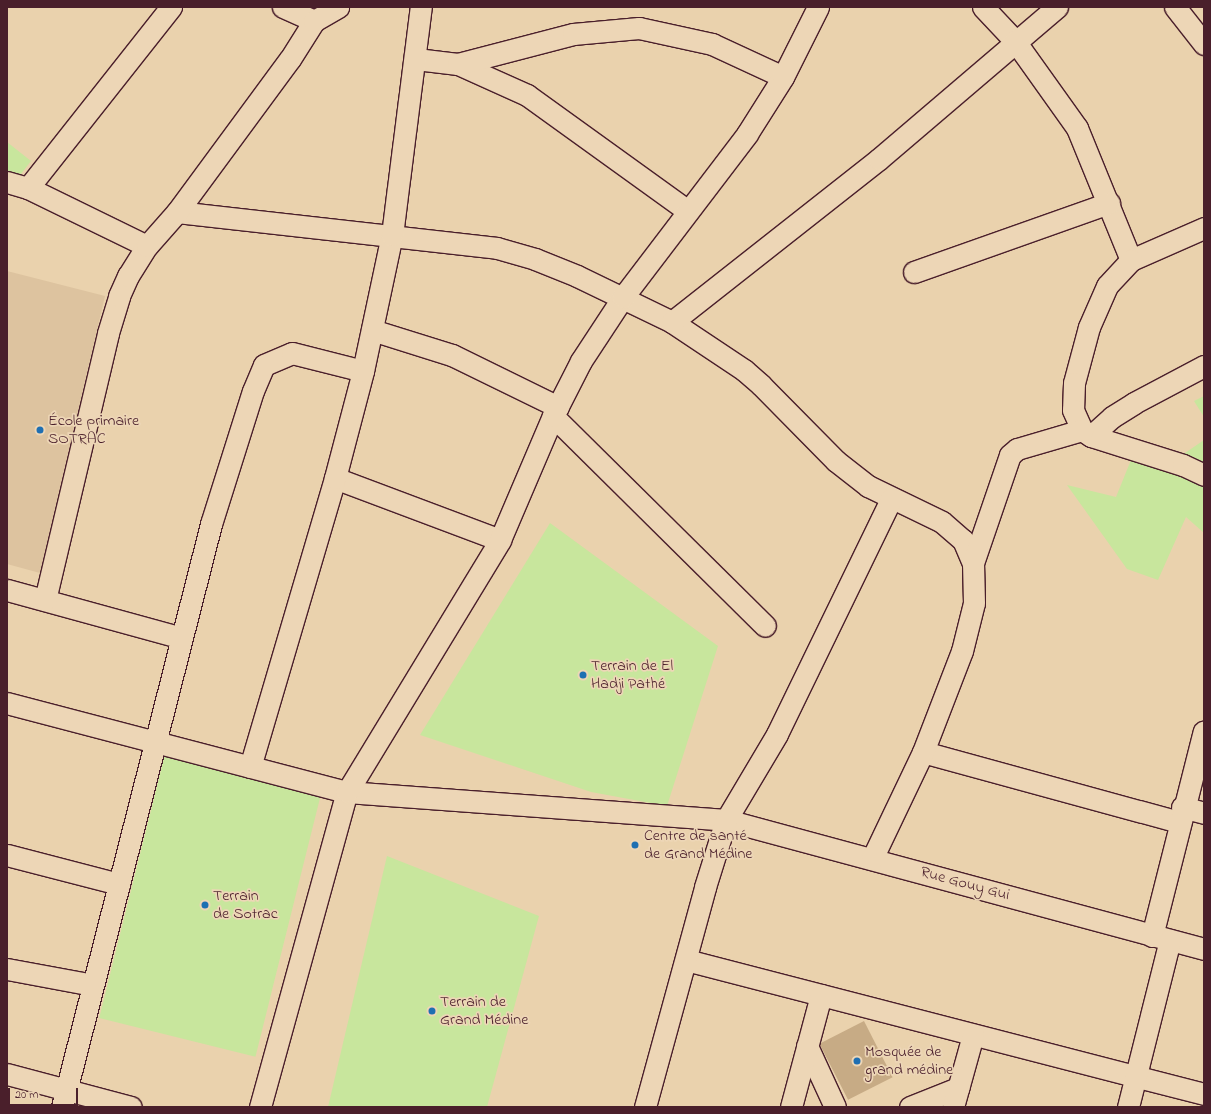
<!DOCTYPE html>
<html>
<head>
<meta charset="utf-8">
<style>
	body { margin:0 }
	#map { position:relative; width:1211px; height:1114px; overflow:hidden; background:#ead2ad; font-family:"Indie Flower",sans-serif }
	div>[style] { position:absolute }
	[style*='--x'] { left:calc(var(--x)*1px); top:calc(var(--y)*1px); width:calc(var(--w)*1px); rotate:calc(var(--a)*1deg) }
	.built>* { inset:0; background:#ddc39f }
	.green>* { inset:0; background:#c8e69d; transform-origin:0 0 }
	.building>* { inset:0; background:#c7ab85; transform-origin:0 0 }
	.roads { filter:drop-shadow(1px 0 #4a1f2b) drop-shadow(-1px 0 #4a1f2b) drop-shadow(0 1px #4a1f2b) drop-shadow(0 -1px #4a1f2b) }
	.minor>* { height:21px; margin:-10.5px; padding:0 10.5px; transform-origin:10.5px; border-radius:10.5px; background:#edd6b6 }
	.dots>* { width:11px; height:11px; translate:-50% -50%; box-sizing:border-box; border:2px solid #edd6b6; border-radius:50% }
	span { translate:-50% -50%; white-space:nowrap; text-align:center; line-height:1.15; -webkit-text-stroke:3.5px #edd6b6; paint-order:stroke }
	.poi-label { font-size:16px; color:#4a1f2b }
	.left { translate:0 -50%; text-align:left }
	.street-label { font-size:16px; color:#4a1f2b }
	.frame { position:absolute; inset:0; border:8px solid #4a1f2b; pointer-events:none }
	.scale { position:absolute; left:8px; top:1088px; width:70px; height:18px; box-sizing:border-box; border:2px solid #4a1f2b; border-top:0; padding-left:5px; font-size:12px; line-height:14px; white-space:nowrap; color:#4a1f2b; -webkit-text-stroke:3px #edd6b6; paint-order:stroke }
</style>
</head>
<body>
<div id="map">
	<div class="built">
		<i style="clip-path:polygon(7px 271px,105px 296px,40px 573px,7px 564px)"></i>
	</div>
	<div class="green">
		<i style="clip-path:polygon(7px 142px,31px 161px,11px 187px,7px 186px)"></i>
		<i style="clip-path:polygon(1204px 396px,1204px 417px,1194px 401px)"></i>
		<i style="clip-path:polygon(1204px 440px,1204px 533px,1186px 517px,1158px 580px,1127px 569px,1067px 485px,1116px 497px,1133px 455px,1185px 453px)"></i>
		<i style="clip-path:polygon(550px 523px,718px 646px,667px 806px,591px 792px,420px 735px)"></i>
		<i style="left:165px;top:754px;width:161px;height:272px;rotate:14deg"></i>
		<i style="clip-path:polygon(387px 856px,539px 916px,487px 1107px,328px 1107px)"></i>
	</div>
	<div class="building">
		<i style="left:864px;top:1021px;width:63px;height:50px;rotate:63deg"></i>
	</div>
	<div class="roads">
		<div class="minor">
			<i style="--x:283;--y:7;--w:34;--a:24"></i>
			<i style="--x:983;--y:7;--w:47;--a:46.7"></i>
			<i style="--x:1015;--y:41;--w:107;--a:54.5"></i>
			<i style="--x:1077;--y:128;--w:143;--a:67.8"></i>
			<i style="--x:1175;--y:7;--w:47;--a:51.9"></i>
			<i style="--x:416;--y:59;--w:42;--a:6.8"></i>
			<i style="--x:458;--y:64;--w:76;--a:24.2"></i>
			<i style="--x:527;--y:95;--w:198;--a:35.8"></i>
			<i style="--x:458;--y:64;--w:119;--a:-14.6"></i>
			<i style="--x:573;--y:34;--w:66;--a:-5.2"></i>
			<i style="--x:639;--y:28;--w:75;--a:12.4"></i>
			<i style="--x:712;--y:44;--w:78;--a:24.9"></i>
			<i style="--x:7;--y:182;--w:22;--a:16"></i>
			<i style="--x:28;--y:188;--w:132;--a:26"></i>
			<i style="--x:28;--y:188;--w:231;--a:-51.7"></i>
			<i style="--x:177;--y:212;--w:322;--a:6.4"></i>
			<i style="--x:497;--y:248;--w:40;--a:16"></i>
			<i style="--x:535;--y:259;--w:45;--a:22"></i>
			<i style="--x:577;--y:276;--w:106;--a:25.8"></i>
			<i style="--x:672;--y:322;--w:87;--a:33.7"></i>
			<i style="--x:744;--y:370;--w:23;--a:41"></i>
			<i style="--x:761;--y:385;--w:107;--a:45.4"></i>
			<i style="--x:836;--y:461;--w:41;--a:38"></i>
			<i style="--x:868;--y:486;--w:82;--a:25.9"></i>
			<i style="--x:942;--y:522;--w:28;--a:41"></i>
			<i style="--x:963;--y:540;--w:25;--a:67"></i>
			<i style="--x:1204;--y:228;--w:80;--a:156.3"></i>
			<i style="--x:1131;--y:260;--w:35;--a:133"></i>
			<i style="--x:1107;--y:286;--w:45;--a:113.7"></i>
			<i style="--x:1089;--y:327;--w:58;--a:105"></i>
			<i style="--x:1074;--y:383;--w:27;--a:92"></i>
			<i style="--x:1073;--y:410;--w:22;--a:66"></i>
			<i style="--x:1082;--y:430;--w:11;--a:34"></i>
			<i style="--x:1091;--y:436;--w:96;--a:17.5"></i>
			<i style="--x:1183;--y:465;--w:23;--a:25"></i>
			<i style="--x:914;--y:272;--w:207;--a:-19.5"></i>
			<i style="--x:672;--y:322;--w:263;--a:-38.2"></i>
			<i style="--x:879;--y:159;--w:234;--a:-40.5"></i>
			<i style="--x:372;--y:330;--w:84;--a:17.4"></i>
			<i style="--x:452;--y:355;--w:118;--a:26.1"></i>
			<i style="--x:553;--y:416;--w:298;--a:44.7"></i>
			<i style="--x:1091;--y:436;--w:28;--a:-42"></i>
			<i style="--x:1112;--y:417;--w:26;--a:-32"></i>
			<i style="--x:1134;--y:403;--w:79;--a:-27.9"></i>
			<i style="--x:335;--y:478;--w:176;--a:20.6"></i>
			<i style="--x:7;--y:590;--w:181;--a:15.3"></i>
			<i style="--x:45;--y:600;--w:274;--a:-76.7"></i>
			<i style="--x:108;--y:333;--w:39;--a:-73"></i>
			<i style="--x:119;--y:296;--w:22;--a:-66"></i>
			<i style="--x:128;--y:276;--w:36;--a:-58"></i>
			<i style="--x:147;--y:246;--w:45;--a:-48.6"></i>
			<i style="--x:177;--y:212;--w:190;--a:-53.6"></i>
			<i style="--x:290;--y:59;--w:45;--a:-57.7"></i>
			<i style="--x:314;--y:21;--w:28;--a:-30"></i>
			<i style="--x:7;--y:703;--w:351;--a:14.7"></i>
			<i style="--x:347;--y:792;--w:380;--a:4.2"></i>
			<i style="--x:726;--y:820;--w:495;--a:15.1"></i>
			<i style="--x:923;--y:752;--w:265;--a:15.3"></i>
			<i style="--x:250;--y:767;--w:301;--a:-73.6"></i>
			<i style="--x:335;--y:478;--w:111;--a:-75.3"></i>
			<i style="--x:363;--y:371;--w:139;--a:-78"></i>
			<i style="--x:392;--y:235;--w:230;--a:-82.8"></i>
			<i style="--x:1182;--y:807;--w:23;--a:15"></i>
			<i style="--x:7;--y:855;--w:116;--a:14.5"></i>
			<i style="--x:872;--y:859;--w:119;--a:-64.5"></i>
			<i style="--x:923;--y:752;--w:108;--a:-68.9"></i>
			<i style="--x:962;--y:651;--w:49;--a:-76"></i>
			<i style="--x:974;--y:603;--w:40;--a:-91.4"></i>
			<i style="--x:973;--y:563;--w:114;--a:-71.1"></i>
			<i style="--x:1010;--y:455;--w:9;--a:-41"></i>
			<i style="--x:1017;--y:449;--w:68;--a:-16.3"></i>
			<i style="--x:1152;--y:936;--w:211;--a:-75.8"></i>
			<i style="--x:686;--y:960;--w:535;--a:14.5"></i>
			<i style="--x:7;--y:969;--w:87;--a:10.5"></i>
			<i style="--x:807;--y:1046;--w:67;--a:65.3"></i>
			<i style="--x:7;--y:1074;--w:128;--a:14.9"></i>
			<i style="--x:62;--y:1107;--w:602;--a:-75.66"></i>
			<i style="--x:211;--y:524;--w:139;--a:-72.5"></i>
			<i style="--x:253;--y:391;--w:28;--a:-67"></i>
			<i style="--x:264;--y:365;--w:30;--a:-23"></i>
			<i style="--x:292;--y:353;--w:73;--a:14.2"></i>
			<i style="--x:260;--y:1107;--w:327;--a:-74.6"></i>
			<i style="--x:347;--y:792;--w:295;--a:-58.7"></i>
			<i style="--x:500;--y:540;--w:135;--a:-66.9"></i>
			<i style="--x:553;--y:416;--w:62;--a:-63"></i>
			<i style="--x:581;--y:361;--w:77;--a:-56.7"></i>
			<i style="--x:623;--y:297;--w:205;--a:-52.7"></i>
			<i style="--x:747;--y:134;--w:67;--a:-57.7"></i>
			<i style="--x:783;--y:77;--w:78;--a:-63.4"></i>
			<i style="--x:645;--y:1107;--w:228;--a:-74.7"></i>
			<i style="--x:705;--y:887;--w:70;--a:-72.6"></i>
			<i style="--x:726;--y:820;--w:100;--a:-59.3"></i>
			<i style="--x:777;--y:734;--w:261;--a:-64.1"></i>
			<i style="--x:791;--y:1107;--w:116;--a:-75"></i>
			<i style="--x:910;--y:1107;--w:52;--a:-21.6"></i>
			<i style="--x:953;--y:1107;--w:75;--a:-74.5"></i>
			<i style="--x:1128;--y:1107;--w:172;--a:-75.9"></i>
		</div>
	</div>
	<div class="dots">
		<i style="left:40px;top:430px;background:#1f6fb2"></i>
		<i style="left:583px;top:675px;background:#1f6fb2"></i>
		<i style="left:635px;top:845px;background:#1f6fb2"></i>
		<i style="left:205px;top:905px;background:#1f6fb2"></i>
		<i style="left:432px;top:1011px;background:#1f6fb2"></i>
		<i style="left:857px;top:1061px;background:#1f6fb2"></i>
	</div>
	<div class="poi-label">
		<span class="left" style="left:48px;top:430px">École primaire<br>SOTRAC</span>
		<span class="left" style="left:591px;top:675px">Terrain de El<br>Hadji Pathé</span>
		<span class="left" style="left:644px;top:845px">Centre de santé<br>de Grand Médine</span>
		<span class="left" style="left:213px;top:905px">Terrain<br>de Sotrac</span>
		<span class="left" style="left:440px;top:1011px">Terrain de<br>Grand Médine</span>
		<span class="left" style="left:865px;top:1061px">Mosquée de<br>grand médine</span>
	</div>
	<div class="street-label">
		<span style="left:965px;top:884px;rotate:15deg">Rue Gouy Gui</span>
	</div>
	<div class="frame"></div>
	<div class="scale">20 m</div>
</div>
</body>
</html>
